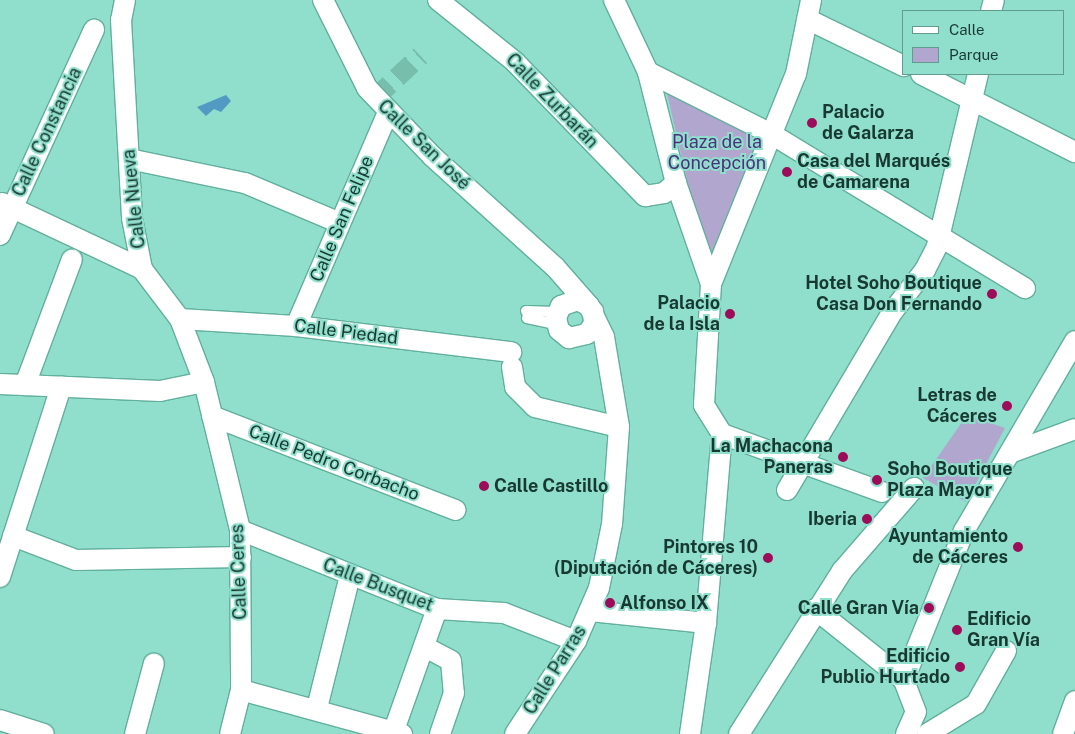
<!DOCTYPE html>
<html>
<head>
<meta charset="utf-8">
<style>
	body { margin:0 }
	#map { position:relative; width:1075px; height:734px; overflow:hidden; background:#90dfcc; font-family:"Public Sans",sans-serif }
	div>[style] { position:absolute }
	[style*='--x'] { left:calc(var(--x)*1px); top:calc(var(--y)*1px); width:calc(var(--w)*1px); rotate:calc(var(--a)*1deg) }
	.green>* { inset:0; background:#b1a7ce }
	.water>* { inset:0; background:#5299c3 }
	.street-tunnel>* { height:20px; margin-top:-10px; transform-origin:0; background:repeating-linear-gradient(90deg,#78bead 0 20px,transparent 0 30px) }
	.roads { filter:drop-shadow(1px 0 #61af9d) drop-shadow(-1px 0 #61af9d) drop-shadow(0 1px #61af9d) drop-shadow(0 -1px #61af9d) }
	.lane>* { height:10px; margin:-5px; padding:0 5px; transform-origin:5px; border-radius:5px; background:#fff }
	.street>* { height:20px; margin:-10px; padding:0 10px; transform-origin:10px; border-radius:10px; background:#fff }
	.dots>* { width:14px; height:14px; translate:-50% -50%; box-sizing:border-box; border:2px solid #90dfcc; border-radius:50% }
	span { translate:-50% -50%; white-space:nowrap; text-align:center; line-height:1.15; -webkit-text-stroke:4px #90dfcc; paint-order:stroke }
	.street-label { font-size:18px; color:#183932 }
	.poi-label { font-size:18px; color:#183932; font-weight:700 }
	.left { translate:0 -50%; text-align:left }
	.right { translate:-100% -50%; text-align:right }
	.park-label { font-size:18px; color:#4c307d }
	.legend { position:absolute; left:902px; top:10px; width:162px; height:65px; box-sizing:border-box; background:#90dfcc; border:1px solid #609d8e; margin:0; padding:6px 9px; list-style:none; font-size:15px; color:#183932 }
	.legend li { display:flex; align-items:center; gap:10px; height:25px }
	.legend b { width:25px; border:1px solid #609d8e }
</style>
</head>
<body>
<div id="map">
	<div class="green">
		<i style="clip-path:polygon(665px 85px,750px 133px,749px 142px,756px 149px,711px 284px)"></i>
		<i style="clip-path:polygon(967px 415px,1005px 428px,966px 502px,923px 478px)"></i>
	</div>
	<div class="water">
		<i style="clip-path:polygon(226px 95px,231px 101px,221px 112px,214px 109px,206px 116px,197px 107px)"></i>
	</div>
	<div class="street-tunnel">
		<i style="--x:375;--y:98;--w:62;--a:-43"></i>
	</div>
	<div class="roads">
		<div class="lane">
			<i style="--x:526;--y:311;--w:31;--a:2"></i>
			<i style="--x:527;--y:318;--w:30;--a:12"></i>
		</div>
		<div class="street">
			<i style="--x:125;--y:0;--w:20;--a:101"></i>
			<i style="--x:121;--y:20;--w:198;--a:86.8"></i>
			<i style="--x:132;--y:218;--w:52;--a:78.9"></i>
			<i style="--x:142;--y:269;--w:63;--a:52.8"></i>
			<i style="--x:180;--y:319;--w:67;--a:69.1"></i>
			<i style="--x:204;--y:382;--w:152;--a:76.3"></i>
			<i style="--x:240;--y:530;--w:160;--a:89.6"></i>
			<i style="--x:241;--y:690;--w:45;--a:104"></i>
			<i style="--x:323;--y:0;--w:98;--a:63.4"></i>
			<i style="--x:367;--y:88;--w:94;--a:46.3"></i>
			<i style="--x:432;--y:156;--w:166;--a:42.1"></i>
			<i style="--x:555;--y:267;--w:52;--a:48.9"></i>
			<i style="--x:589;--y:306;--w:34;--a:64"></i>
			<i style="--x:604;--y:337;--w:91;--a:80.5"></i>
			<i style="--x:619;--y:427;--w:97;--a:94.1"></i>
			<i style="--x:612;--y:524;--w:65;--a:101.5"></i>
			<i style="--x:599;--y:588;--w:58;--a:113.5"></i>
			<i style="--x:576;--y:641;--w:111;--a:123.3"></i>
			<i style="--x:438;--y:0;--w:99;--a:38.8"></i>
			<i style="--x:515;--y:62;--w:187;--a:45.9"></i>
			<i style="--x:645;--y:196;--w:19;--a:-9"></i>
			<i style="--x:664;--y:193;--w:16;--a:-40"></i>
			<i style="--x:676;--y:183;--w:114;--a:-104.2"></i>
			<i style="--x:648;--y:72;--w:80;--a:-115.3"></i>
			<i style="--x:991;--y:11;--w:11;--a:-75"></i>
			<i style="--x:807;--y:19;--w:108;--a:25.9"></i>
			<i style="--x:648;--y:72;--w:140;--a:26.7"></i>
			<i style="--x:773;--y:135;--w:295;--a:31.3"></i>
			<i style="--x:921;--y:74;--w:173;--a:26.9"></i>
			<i style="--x:129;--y:159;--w:118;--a:11.7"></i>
			<i style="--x:245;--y:183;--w:103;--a:22.8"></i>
			<i style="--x:676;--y:183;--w:107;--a:70.9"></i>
			<i style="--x:2;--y:203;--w:155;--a:25.2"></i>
			<i style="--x:0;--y:235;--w:226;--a:-65.4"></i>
			<i style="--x:589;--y:306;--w:13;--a:-151"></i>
			<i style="--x:578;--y:300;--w:18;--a:161"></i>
			<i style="--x:561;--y:306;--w:13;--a:113"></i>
			<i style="--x:556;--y:318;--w:12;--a:76"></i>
			<i style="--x:559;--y:330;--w:13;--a:39"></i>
			<i style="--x:569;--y:338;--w:18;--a:-13"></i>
			<i style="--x:587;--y:334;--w:12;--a:-55"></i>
			<i style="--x:594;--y:324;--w:13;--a:-94"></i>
			<i style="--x:180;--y:319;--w:116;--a:3.5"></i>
			<i style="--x:296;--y:326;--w:217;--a:6.9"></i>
			<i style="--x:296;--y:326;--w:233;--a:-66.7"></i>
			<i style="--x:512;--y:367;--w:20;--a:81"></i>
			<i style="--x:515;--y:387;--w:28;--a:45"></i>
			<i style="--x:535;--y:407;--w:86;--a:13.4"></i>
			<i style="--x:0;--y:384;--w:160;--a:2.5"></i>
			<i style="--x:160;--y:391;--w:45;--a:-11.6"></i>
			<i style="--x:25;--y:385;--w:134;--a:-69.5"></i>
			<i style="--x:212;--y:416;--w:261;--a:21.1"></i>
			<i style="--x:722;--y:434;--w:170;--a:19.9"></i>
			<i style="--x:1010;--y:453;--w:69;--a:-20.3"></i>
			<i style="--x:787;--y:490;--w:208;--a:-59.4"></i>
			<i style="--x:893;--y:311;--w:52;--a:-52"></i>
			<i style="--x:925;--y:270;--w:27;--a:-63"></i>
			<i style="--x:937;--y:246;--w:177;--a:-76.6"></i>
			<i style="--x:240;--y:530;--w:212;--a:21.9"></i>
			<i style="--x:437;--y:609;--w:67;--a:3.4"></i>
			<i style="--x:504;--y:613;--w:77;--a:21.3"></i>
			<i style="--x:13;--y:536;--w:67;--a:20.9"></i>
			<i style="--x:76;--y:560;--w:165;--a:-1"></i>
			<i style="--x:0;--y:577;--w:200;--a:-72.2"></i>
			<i style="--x:815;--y:609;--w:114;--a:38.6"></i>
			<i style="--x:590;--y:611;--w:117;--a:5.9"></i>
			<i style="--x:427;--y:648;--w:27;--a:28"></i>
			<i style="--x:451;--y:661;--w:32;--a:85"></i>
			<i style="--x:454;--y:693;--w:43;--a:108.9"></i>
			<i style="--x:241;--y:690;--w:167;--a:15.3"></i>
			<i style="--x:317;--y:708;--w:136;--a:-76"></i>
			<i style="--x:0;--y:720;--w:46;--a:17.7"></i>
			<i style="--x:393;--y:733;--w:132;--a:-70.5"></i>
			<i style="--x:135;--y:734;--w:73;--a:-75"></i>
			<i style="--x:690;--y:734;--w:112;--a:-81.8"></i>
			<i style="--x:706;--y:623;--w:190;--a:-85.2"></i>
			<i style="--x:722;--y:434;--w:34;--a:-122"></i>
			<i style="--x:704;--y:405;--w:121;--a:-86.7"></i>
			<i style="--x:711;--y:284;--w:227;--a:-68"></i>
			<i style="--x:796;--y:74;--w:76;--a:-78.5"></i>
			<i style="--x:739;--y:734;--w:193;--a:-57.7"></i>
			<i style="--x:842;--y:571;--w:110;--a:-49.1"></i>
			<i style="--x:906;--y:734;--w:24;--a:-66"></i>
			<i style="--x:916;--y:712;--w:34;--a:-111"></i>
			<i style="--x:904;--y:680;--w:161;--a:-68.1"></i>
			<i style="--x:964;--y:531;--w:220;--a:-59.7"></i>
			<i style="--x:927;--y:734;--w:57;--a:-31.5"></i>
			<i style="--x:976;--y:704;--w:61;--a:-60.5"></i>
			<i style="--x:1063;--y:734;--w:35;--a:-70"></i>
		</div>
	</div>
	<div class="dots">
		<i style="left:812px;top:123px;background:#9d0c59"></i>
		<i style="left:787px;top:172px;background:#9d0c59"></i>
		<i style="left:992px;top:294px;background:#9d0c59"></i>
		<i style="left:730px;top:314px;background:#9d0c59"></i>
		<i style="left:1007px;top:406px;background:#9d0c59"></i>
		<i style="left:843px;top:457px;background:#9d0c59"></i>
		<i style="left:877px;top:480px;background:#9d0c59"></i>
		<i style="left:484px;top:486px;background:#9d0c59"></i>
		<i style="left:867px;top:519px;background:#9d0c59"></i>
		<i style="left:1018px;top:547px;background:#9d0c59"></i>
		<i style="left:768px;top:558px;background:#9d0c59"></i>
		<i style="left:610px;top:603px;background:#9d0c59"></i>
		<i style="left:929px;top:608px;background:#9d0c59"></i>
		<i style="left:957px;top:630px;background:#9d0c59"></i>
		<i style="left:960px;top:667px;background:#9d0c59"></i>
	</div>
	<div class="street-label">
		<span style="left:552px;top:101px;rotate:46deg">Calle Zurbarán</span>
		<span style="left:47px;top:132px;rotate:-65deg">Calle Constancia</span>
		<span style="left:424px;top:145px;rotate:44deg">Calle San José</span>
		<span style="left:134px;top:199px;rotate:-96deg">Calle Nueva</span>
		<span style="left:342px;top:219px;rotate:-67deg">Calle San Felipe</span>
		<span style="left:346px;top:332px;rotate:7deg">Calle Piedad</span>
		<span style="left:334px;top:463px;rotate:21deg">Calle Pedro Corbacho</span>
		<span style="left:239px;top:572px;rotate:-92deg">Calle Ceres</span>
		<span style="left:378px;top:585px;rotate:21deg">Calle Busquet</span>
		<span style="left:555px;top:670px;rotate:-58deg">Calle Parras</span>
	</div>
	<div class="poi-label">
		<span class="left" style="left:822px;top:123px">Palacio<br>de Galarza</span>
		<span class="left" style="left:797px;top:172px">Casa del Marqués<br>de Camarena</span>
		<span class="right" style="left:982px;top:294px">Hotel Soho Boutique<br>Casa Don Fernando</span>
		<span class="right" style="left:720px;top:314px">Palacio<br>de la Isla</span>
		<span class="right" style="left:997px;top:406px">Letras de<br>Cáceres</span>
		<span class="right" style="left:833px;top:457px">La Machacona<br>Paneras</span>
		<span class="left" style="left:887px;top:480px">Soho Boutique<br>Plaza Mayor</span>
		<span class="left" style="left:494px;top:486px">Calle Castillo</span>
		<span class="right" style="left:857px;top:519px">Iberia</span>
		<span class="right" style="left:1008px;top:547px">Ayuntamiento<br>de Cáceres</span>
		<span class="right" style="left:758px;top:558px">Pintores 10<br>(Diputación de Cáceres)</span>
		<span class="left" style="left:620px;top:603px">Alfonso IX</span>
		<span class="right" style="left:919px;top:608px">Calle Gran Vía</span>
		<span class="left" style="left:967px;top:630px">Edificio<br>Gran Vía</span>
		<span class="right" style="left:950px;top:667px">Edificio<br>Publio Hurtado</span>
	</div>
	<div class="park-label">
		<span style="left:717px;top:153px">Plaza de la<br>Concepción</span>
	</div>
	<ul class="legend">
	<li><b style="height:6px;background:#fff"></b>Calle</li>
	<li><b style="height:14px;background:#b1a7ce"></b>Parque</li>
	</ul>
</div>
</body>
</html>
